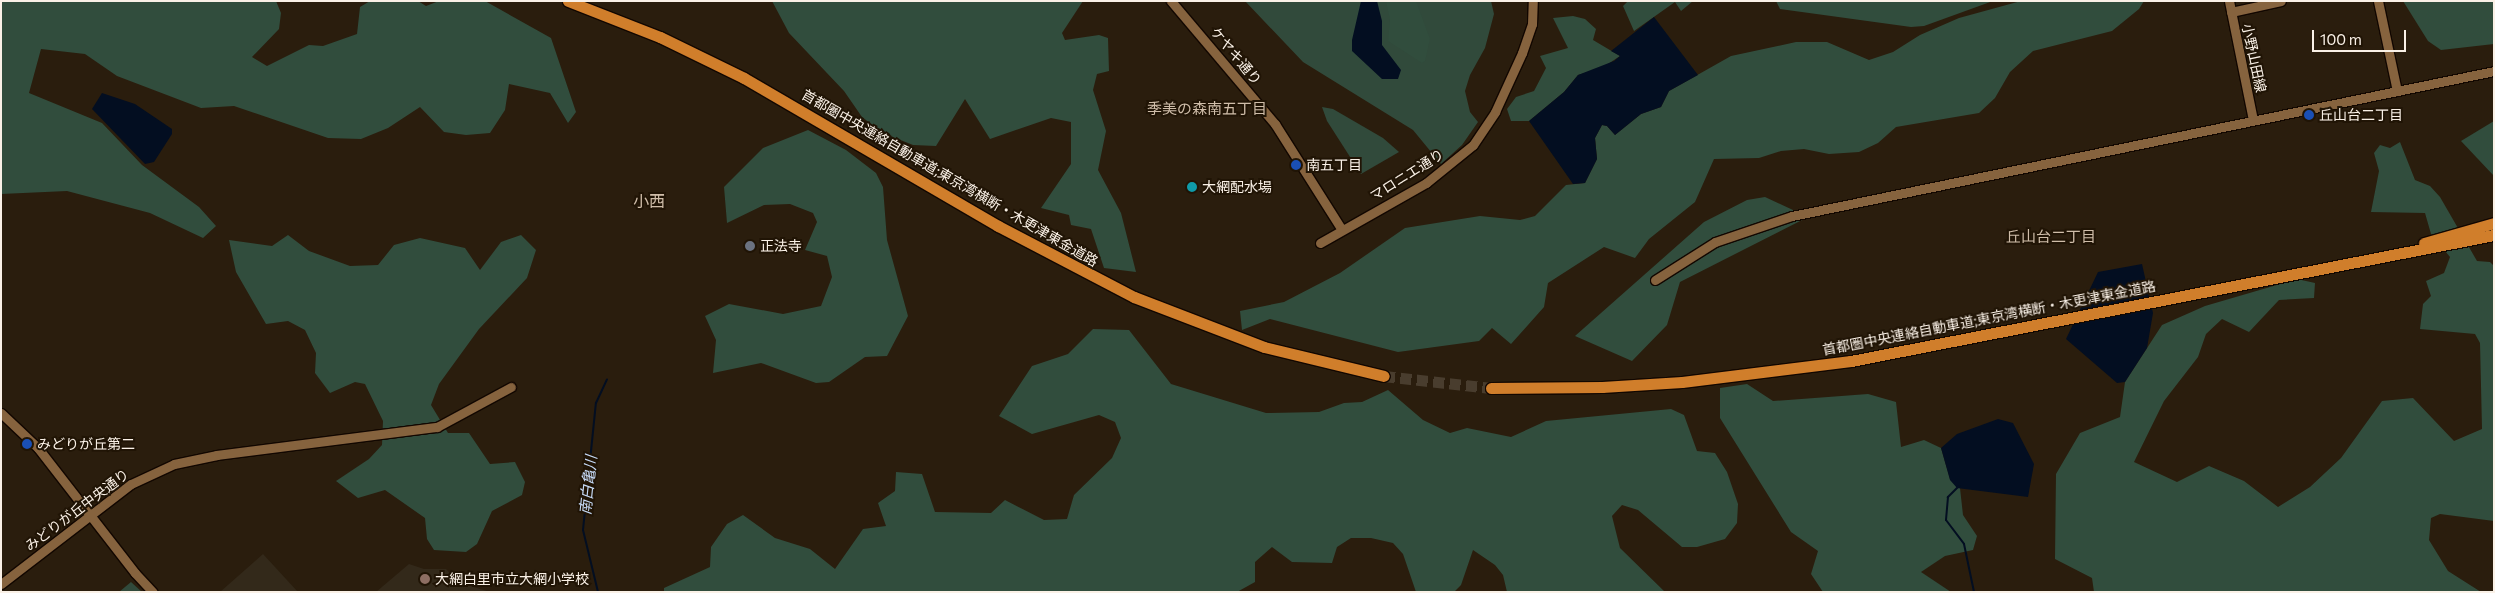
<!DOCTYPE html>
<html>
<head>
<meta charset="utf-8">
<style>
	body { margin:0 }
	#map { position:relative; width:2495px; height:593px; overflow:hidden; background:#2a1d0d; font-family:Commissioner,"Noto Sans JP",sans-serif }
	div>[style] { position:absolute }
	[style*='--x'] { left:calc(var(--x)*1px); top:calc(var(--y)*1px); width:calc(var(--w)*1px); rotate:calc(var(--a)*1deg) }
	.education>* { inset:0; background:#33291a }
	.green>* { inset:0; background:#314a3b }
	.forest>* { inset:0; background:#314d3d }
	.water>* { inset:0; background:#030e21 }
	.stream>* { height:2px; margin:-1px; padding:0 1px; transform-origin:1px; border-radius:1px; background:#030e21 }
	.highway-tunnel>* { height:11px; margin-top:-5.5px; transform-origin:0; background:repeating-linear-gradient(90deg,#493d2e 0 11px,transparent 0 16.5px) }
	.roads { filter:drop-shadow(1px 0 #120700) drop-shadow(-1px 0 #120700) drop-shadow(0 1px #120700) drop-shadow(0 -1px #120700) }
	.secondary>* { height:9px; margin:-4.5px; padding:0 4.5px; transform-origin:4.5px; border-radius:4.5px; background:#86633e }
	.highway>* { height:11px; margin:-5.5px; padding:0 5.5px; transform-origin:5.5px; border-radius:5.5px; background:#d07e2b }
	.dots>* { width:14px; height:14px; translate:-50% -50%; box-sizing:border-box; border:2px solid #201405; border-radius:50% }
	span { translate:-50% -50%; white-space:nowrap; text-align:center; line-height:1.15; -webkit-text-stroke:4px #201405; paint-order:stroke }
	.street-label { font-size:14px; color:#faf1e7 }
	.poi-label { font-size:14px; color:#faf1e7 }
	.left { translate:0 -50%; text-align:left }
	.neighbourhood-label { font-size:15px; color:#cfbda9 }
	.water-label { font-size:15px; color:#c7dbf8; font-style:italic }
	.quarter-label { font-size:16px; color:#cfbda9 }
	.frame { position:absolute; inset:0; border:2px solid #faf1e7; pointer-events:none }
	.scale { position:absolute; left:2312px; top:30px; width:94px; height:22px; box-sizing:border-box; border:2px solid #faf1e7; border-top:0; padding-left:6px; font-size:15px; line-height:18px; white-space:nowrap; color:#faf1e7; -webkit-text-stroke:4px #201405; paint-order:stroke }
</style>
</head>
<body>
<div id="map">
	<div class="education">
		<i style="clip-path:polygon(263px 554px,298px 592px,220px 592px)"></i>
		<i style="clip-path:polygon(409px 564px,424px 569px,446px 569px,460px 583px,490px 592px,376px 592px)"></i>
	</div>
	<div class="green">
		<i style="clip-path:polygon(1245px 1px,1491px 1px,1494px 14px,1485px 48px,1470px 75px,1465px 91px,1470px 112px,1478px 122px,1462px 145px,1441px 164px,1413px 130px,1303px 62px)"></i>
		<i style="clip-path:polygon(1322px 107px,1333px 109px,1383px 138px,1399px 152px,1361px 174px,1327px 121px)"></i>
		<i style="clip-path:polygon(131px 582px,142px 592px,119px 592px)"></i>
	</div>
	<div class="forest">
		<i style="clip-path:polygon(1px 1px,276px 1px,281px 13px,279px 29px,252px 57px,267px 66px,309px 45px,323px 46px,357px 34px,360px 7px,370px 1px,418px 1px,426px 6px,439px 1px,485px 1px,551px 38px,576px 112px,568px 123px,550px 93px,509px 84px,505px 110px,490px 133px,466px 135px,444px 132px,420px 107px,388px 128px,361px 139px,328px 138px,234px 106px,201px 108px,117px 76px,85px 54px,41px 49px,29px 93px,102px 123px,142px 165px,199px 207px,216px 226px,203px 238px,150px 213px,67px 191px,1px 194px)"></i>
		<i style="clip-path:polygon(772px 1px,1083px 1px,1062px 33px,1065px 40px,1099px 35px,1108px 38px,1109px 71px,1097px 74px,1093px 90px,1106px 131px,1098px 170px,1121px 213px,1136px 272px,1104px 268px,1091px 229px,1071px 225px,1069px 215px,1041px 208px,1071px 164px,1071px 122px,1051px 118px,990px 139px,965px 99px,936px 146px,913px 145px,883px 133px,862px 117px,844px 91px,789px 33px)"></i>
		<i style="clip-path:polygon(1386px 1px,1416px 1px,1430px 39px,1425px 61px,1422px 63px,1388px 41px,1390px 20px)"></i>
		<i style="clip-path:polygon(1628px 1px,1693px 1px,1681px 11px,1675px 2px,1634px 31px,1623px 6px)"></i>
		<i style="clip-path:polygon(1776px 1px,1993px 1px,1924px 26px,1911px 27px,1780px 9px)"></i>
		<i style="clip-path:polygon(2021px 1px,2144px 1px,2139px 9px,2112px 31px,2033px 51px,2010px 72px,1995px 98px,1979px 113px,1896px 127px,1878px 143px,1859px 152px,1829px 154px,1804px 149px,1781px 151px,1759px 158px,1714px 159px,1695px 202px,1649px 239px,1635px 258px,1604px 247px,1548px 283px,1544px 307px,1511px 344px,1492px 328px,1479px 341px,1398px 352px,1270px 319px,1242px 330px,1240px 311px,1284px 302px,1340px 273px,1405px 228px,1480px 216px,1520px 220px,1535px 216px,1566px 185px,1585px 183px,1597px 159px,1595px 138px,1602px 125px,1607px 126px,1615px 135px,1641px 114px,1661px 107px,1669px 91px,1731px 56px,1796px 42px,1827px 42px,1869px 60px,1893px 52px,1920px 35px,1959px 18px)"></i>
		<i style="clip-path:polygon(2403px 1px,2494px 1px,2494px 44px,2441px 50px,2428px 41px)"></i>
		<i style="clip-path:polygon(1573px 16px,1585px 19px,1596px 29px,1593px 40px,1620px 56px,1602px 68px,1578px 75px,1564px 92px,1529px 121px,1511px 121px,1507px 109px,1516px 97px,1534px 91px,1546px 68px,1540px 56px,1568px 48px,1553px 18px)"></i>
		<i style="clip-path:polygon(2494px 121px,2494px 176px,2461px 141px)"></i>
		<i style="clip-path:polygon(808px 130px,846px 150px,876px 173px,883px 187px,887px 240px,908px 316px,887px 356px,865px 357px,829px 382px,816px 383px,761px 363px,713px 373px,716px 340px,705px 316px,729px 304px,783px 314px,821px 306px,832px 277px,827px 256px,805px 250px,817px 222px,813px 213px,790px 204px,764px 205px,727px 223px,724px 187px,763px 148px)"></i>
		<i style="clip-path:polygon(2400px 142px,2415px 180px,2430px 186px,2440px 197px,2477px 261px,2490px 262px,2494px 266px,2494px 521px,2440px 514px,2431px 518px,2429px 540px,2448px 571px,2481px 592px,2094px 592px,2092px 578px,2055px 559px,2056px 474px,2080px 433px,2120px 417px,2125px 382px,2162px 325px,2205px 306px,2297px 279px,2315px 283px,2314px 298px,2279px 300px,2249px 332px,2222px 319px,2206px 334px,2198px 357px,2164px 401px,2134px 462px,2177px 482px,2209px 466px,2244px 481px,2278px 507px,2310px 487px,2341px 458px,2382px 401px,2413px 398px,2454px 441px,2482px 429px,2480px 343px,2475px 334px,2420px 329px,2423px 304px,2431px 296px,2426px 281px,2444px 273px,2450px 257px,2431px 234px,2425px 213px,2371px 212px,2379px 171px,2374px 153px,2380px 145px,2390px 148px)"></i>
		<i style="clip-path:polygon(1765px 197px,1808px 217px,1680px 282px,1667px 325px,1632px 361px,1575px 336px,1704px 222px,1747px 200px)"></i>
		<i style="clip-path:polygon(288px 235px,309px 251px,350px 266px,378px 265px,394px 245px,420px 238px,465px 248px,480px 270px,501px 242px,521px 235px,536px 250px,527px 278px,479px 329px,439px 384px,431px 405px,448px 433px,469px 433px,490px 464px,515px 462px,525px 482px,522px 495px,492px 511px,477px 544px,466px 552px,434px 550px,427px 539px,425px 518px,385px 490px,358px 498px,336px 481px,369px 459px,382px 445px,383px 421px,365px 384px,355px 382px,330px 393px,315px 373px,316px 353px,305px 330px,288px 321px,266px 324px,236px 272px,229px 240px,272px 246px)"></i>
		<i style="clip-path:polygon(1093px 329px,1129px 330px,1171px 384px,1266px 413px,1319px 412px,1344px 403px,1362px 402px,1388px 390px,1423px 420px,1450px 433px,1467px 428px,1511px 437px,1546px 421px,1671px 409px,1684px 415px,1697px 451px,1715px 453px,1727px 472px,1738px 504px,1737px 523px,1725px 539px,1697px 547px,1682px 547px,1638px 510px,1622px 505px,1612px 516px,1620px 548px,1665px 592px,1507px 592px,1503px 575px,1495px 565px,1473px 550px,1461px 585px,1454px 592px,1416px 592px,1403px 554px,1393px 543px,1371px 538px,1351px 538px,1337px 547px,1332px 563px,1292px 562px,1272px 547px,1255px 562px,1255px 582px,1237px 592px,664px 592px,664px 588px,710px 567px,711px 547px,727px 524px,743px 515px,775px 538px,810px 549px,835px 569px,863px 529px,886px 526px,878px 503px,895px 491px,896px 472px,922px 474px,935px 512px,991px 513px,1005px 500px,1044px 520px,1067px 519px,1074px 495px,1112px 458px,1121px 438px,1115px 422px,1099px 415px,1032px 434px,999px 416px,1032px 366px,1068px 354px)"></i>
		<i style="clip-path:polygon(1747px 384px,1773px 401px,1868px 394px,1896px 402px,1901px 447px,1924px 440px,1941px 448px,1950px 479px,1960px 488px,1963px 515px,1977px 536px,1973px 550px,1945px 556px,1921px 572px,1951px 592px,1823px 592px,1811px 574px,1818px 551px,1791px 532px,1720px 418px,1720px 388px)"></i>
	</div>
	<div class="water">
		<i style="clip-path:polygon(1361px 1px,1377px 1px,1382px 21px,1382px 45px,1401px 70px,1398px 79px,1382px 79px,1352px 51px,1352px 40px)"></i>
		<i style="clip-path:polygon(1654px 17px,1698px 75px,1669px 91px,1661px 107px,1641px 114px,1615px 135px,1607px 126px,1602px 125px,1595px 138px,1597px 159px,1585px 183px,1573px 184px,1529px 121px,1564px 92px,1578px 75px,1614px 61px,1620px 56px,1611px 51px)"></i>
		<i style="clip-path:polygon(102px 93px,135px 104px,172px 129px,172px 134px,154px 162px,145px 164px,92px 109px)"></i>
		<i style="clip-path:polygon(2142px 264px,2153px 313px,2147px 348px,2125px 382px,2117px 383px,2066px 339px,2098px 272px)"></i>
		<i style="clip-path:polygon(1998px 419px,2013px 423px,2034px 464px,2028px 497px,1957px 488px,1950px 480px,1941px 448px,1957px 434px)"></i>
	</div>
	<div class="stream">
		<i style="--x:1959;--y:486;--w:16;--a:135"></i>
		<i style="--x:1948;--y:497;--w:23;--a:95"></i>
		<i style="--x:1946;--y:520;--w:30;--a:53"></i>
		<i style="--x:1964;--y:544;--w:49;--a:78.2"></i>
		<i style="--x:598;--y:592;--w:64;--a:-103.6"></i>
		<i style="--x:583;--y:530;--w:128;--a:-84.2"></i>
		<i style="--x:596;--y:403;--w:26;--a:-65"></i>
	</div>
	<div class="highway-tunnel">
		<i style="--x:1384;--y:376;--w:108;--a:6.4"></i>
	</div>
	<div class="roads">
		<div class="secondary">
			<i style="--x:1171;--y:1;--w:161;--a:49.8"></i>
			<i style="--x:1275;--y:124;--w:125;--a:57.7"></i>
			<i style="--x:2229;--y:1;--w:121;--a:78.6"></i>
			<i style="--x:2378;--y:1;--w:92;--a:78.1"></i>
			<i style="--x:2231;--y:12;--w:51;--a:-12.4"></i>
			<i style="--x:1320;--y:243;--w:122;--a:-29.5"></i>
			<i style="--x:1426;--y:183;--w:60;--a:-39"></i>
			<i style="--x:1473;--y:145;--w:40;--a:-56"></i>
			<i style="--x:1495;--y:112;--w:65;--a:-65.4"></i>
			<i style="--x:1522;--y:53;--w:31;--a:-71"></i>
			<i style="--x:1532;--y:24;--w:23;--a:-88"></i>
			<i style="--x:1655;--y:280;--w:71;--a:-32.3"></i>
			<i style="--x:1715;--y:242;--w:81;--a:-18.7"></i>
			<i style="--x:1792;--y:216;--w:717;--a:-11.67"></i>
			<i style="--x:1;--y:413;--w:51;--a:43.4"></i>
			<i style="--x:38;--y:448;--w:158;--a:52.2"></i>
			<i style="--x:135;--y:573;--w:26;--a:47"></i>
			<i style="--x:1;--y:584;--w:164;--a:-37.6"></i>
			<i style="--x:131;--y:484;--w:47;--a:-24.9"></i>
			<i style="--x:174;--y:464;--w:44;--a:-11.8"></i>
			<i style="--x:217;--y:455;--w:222;--a:-7.3"></i>
			<i style="--x:437;--y:427;--w:84;--a:-28.4"></i>
		</div>
		<div class="highway">
			<i style="--x:568;--y:1;--w:99;--a:21.4"></i>
			<i style="--x:660;--y:37;--w:93;--a:26"></i>
			<i style="--x:744;--y:78;--w:294;--a:30.2"></i>
			<i style="--x:998;--y:226;--w:153;--a:27.6"></i>
			<i style="--x:1134;--y:297;--w:139;--a:21"></i>
			<i style="--x:1264;--y:347;--w:123;--a:13.6"></i>
			<i style="--x:2424;--y:243;--w:73;--a:-15.9"></i>
			<i style="--x:1491;--y:388;--w:111;--a:-0.5"></i>
			<i style="--x:1602;--y:387;--w:80;--a:-3.6"></i>
			<i style="--x:1682;--y:382;--w:170;--a:-7.1"></i>
			<i style="--x:1851;--y:361;--w:655;--a:-11.09"></i>
		</div>
	</div>
	<div class="dots">
		<i style="left:2309px;top:115px;background:#1a4fb4"></i>
		<i style="left:1296px;top:165px;background:#1a4fb4"></i>
		<i style="left:1192px;top:187px;background:#0f9aa8"></i>
		<i style="left:750px;top:246px;background:#6b7280"></i>
		<i style="left:27px;top:444px;background:#1a4fb4"></i>
		<i style="left:425px;top:579px;background:#8d6e63"></i>
	</div>
	<div class="street-label">
		<span style="left:1236px;top:56px;rotate:50deg">ケヤキ通り</span>
		<span style="left:2254px;top:58px;rotate:78deg">小野山田線</span>
		<span style="left:1407px;top:175px;rotate:-32deg">マロニエ通り</span>
		<span style="left:950px;top:178px;rotate:30deg">首都圏中央連絡自動車道;東京湾横断・木更津東金道路</span>
		<span style="left:1989px;top:318px;rotate:-11deg">首都圏中央連絡自動車道;東京湾横断・木更津東金道路</span>
		<span style="left:77px;top:510px;rotate:-37deg">みどりが丘中央通り</span>
	</div>
	<div class="poi-label">
		<span class="left" style="left:2319px;top:115px">丘山台二丁目</span>
		<span class="left" style="left:1306px;top:165px">南五丁目</span>
		<span class="left" style="left:1202px;top:187px">大網配水場</span>
		<span class="left" style="left:760px;top:246px">正法寺</span>
		<span class="left" style="left:37px;top:444px">みどりが丘第二</span>
		<span class="left" style="left:435px;top:579px">大網白里市立大網小学校</span>
	</div>
	<div class="neighbourhood-label">
		<span style="left:1207px;top:109px">季美の森南五丁目</span>
		<span style="left:2051px;top:237px">丘山台二丁目</span>
	</div>
	<div class="water-label">
		<span style="left:588px;top:485px;rotate:-84deg">南白亀川</span>
	</div>
	<div class="quarter-label">
		<span style="left:649px;top:201px">小西</span>
	</div>
	<div class="frame"></div>
	<div class="scale">100 m</div>
</div>
</body>
</html>
